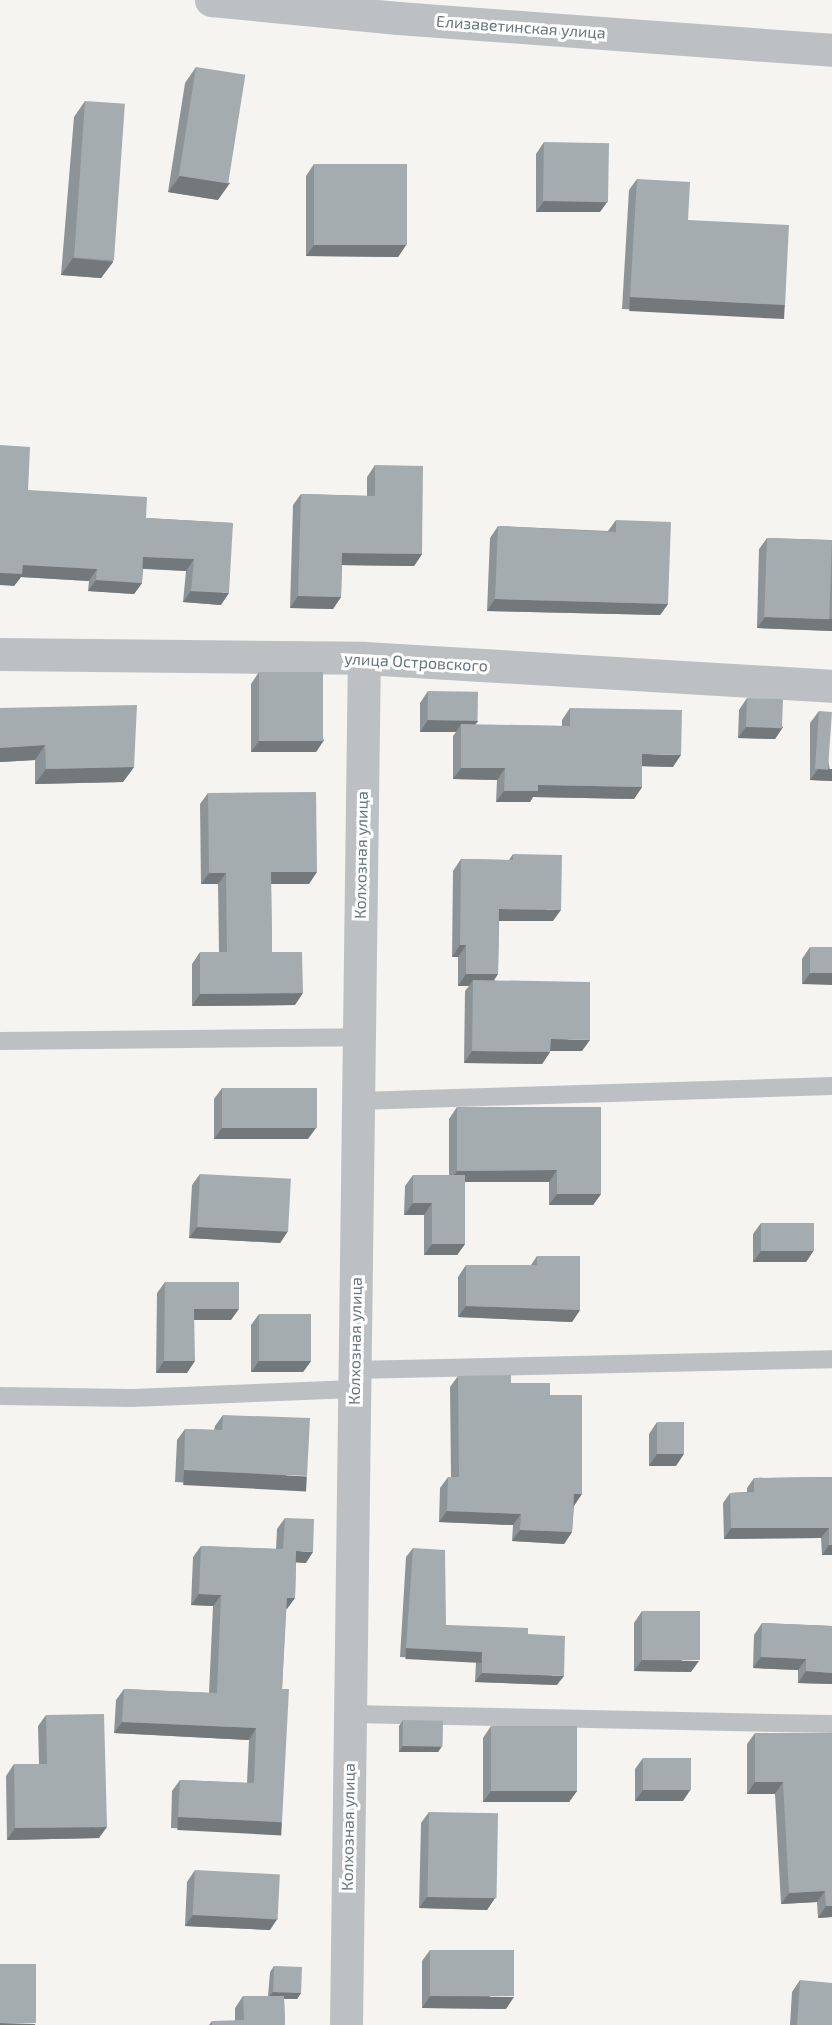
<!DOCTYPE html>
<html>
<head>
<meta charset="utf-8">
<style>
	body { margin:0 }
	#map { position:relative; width:832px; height:2025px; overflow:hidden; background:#f5f4f1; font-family:"Exo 2",sans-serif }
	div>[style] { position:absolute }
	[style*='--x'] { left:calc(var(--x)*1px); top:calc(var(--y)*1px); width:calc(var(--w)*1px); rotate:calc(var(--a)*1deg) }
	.lane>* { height:18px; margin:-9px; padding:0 9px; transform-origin:9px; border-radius:9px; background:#bcc0c3 }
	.street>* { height:33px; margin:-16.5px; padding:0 16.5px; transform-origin:16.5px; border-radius:16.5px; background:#bcc0c3 }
	.wall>* { inset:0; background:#8d9497 }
	.shaded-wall>* { inset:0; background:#73787b; transform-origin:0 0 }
	.building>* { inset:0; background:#a4acb0; transform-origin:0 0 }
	span { translate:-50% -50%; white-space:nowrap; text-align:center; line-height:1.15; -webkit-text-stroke:6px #fff; paint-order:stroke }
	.street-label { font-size:16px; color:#667780 }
</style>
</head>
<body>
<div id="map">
	<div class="lane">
		<i style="--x:0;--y:1041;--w:359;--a:-0.6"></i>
		<i style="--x:358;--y:1101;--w:474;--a:-1.8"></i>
		<i style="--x:354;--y:1370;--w:478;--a:-1.3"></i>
		<i style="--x:0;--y:1396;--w:132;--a:0.9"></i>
		<i style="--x:132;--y:1398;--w:222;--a:-2.3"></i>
		<i style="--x:350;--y:1714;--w:482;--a:1.2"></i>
	</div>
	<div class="street">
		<i style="--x:211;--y:0;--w:188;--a:5.5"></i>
		<i style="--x:398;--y:18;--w:435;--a:4.2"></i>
		<i style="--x:0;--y:654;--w:364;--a:0.6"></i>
		<i style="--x:364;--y:658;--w:469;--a:3.4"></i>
		<i style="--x:346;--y:2025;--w:1367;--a:-89.25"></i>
	</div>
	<div class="wall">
		<i style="clip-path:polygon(196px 67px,218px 200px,168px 192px,185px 83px)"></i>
		<i style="clip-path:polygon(85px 101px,113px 262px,101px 278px,61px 275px,74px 117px)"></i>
		<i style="clip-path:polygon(544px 142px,600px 212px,536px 212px,536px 154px)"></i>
		<i style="clip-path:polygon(314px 164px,406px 245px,398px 257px,306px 256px,306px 176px)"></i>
		<i style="clip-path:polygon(637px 179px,688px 220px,785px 305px,777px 317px,622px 309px,629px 190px)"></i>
		<i style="clip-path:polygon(375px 465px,422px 554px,414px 566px,342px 565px,341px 597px,333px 609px,290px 608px,293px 505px,301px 494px,367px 496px,367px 477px)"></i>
		<i style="clip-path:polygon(28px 490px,146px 518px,233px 523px,221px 605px,183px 602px,186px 571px,143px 569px,142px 583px,134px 594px,88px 591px,89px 581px,21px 577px,14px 586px)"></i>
		<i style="clip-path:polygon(616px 520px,668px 604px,660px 615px,487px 611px,490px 538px,498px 526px,608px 531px)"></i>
		<i style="clip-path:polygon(767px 538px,832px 540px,832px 631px,757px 628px,759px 549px)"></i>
		<i style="clip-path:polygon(259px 672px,324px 740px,316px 752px,251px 752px,251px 684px)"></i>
		<i style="clip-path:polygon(428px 691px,478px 721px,475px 725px,562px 726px,562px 720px,570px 708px,673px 767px,642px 766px,642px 787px,634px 799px,533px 797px,530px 802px,496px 802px,497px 780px,453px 779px,453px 736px,456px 732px,420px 732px,420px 703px)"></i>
		<i style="clip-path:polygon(747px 698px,783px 727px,775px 739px,738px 738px,739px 710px)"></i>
		<i style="clip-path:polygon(0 708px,134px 767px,123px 782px,35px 784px,35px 760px,0 762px)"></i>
		<i style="clip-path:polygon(819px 711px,832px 781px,810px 780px,810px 723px)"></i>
		<i style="clip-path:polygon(208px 793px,309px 884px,271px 884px,272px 952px,295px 1005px,192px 1006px,192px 964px,200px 952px,219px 952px,218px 884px,201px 884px,200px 804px)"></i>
		<i style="clip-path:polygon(513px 854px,553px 921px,499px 921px,498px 974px,494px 980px,582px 1051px,550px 1051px,550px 1052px,542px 1064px,464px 1063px,465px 991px,469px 986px,458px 986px,458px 957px,452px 957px,453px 871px,461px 859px,509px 860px)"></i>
		<i style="clip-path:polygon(810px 947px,832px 947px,802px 984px,802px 959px)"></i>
		<i style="clip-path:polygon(222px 1088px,308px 1139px,214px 1139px,214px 1099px)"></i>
		<i style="clip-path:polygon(457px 1107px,601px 1194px,593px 1205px,549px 1205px,549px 1182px,465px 1182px,465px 1244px,457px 1255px,424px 1255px,424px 1215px,404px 1215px,405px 1186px,413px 1175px,449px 1175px,449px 1119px)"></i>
		<i style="clip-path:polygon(200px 1174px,288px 1231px,280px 1243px,189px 1238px,192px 1185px)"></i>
		<i style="clip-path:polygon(761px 1223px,814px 1250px,806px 1262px,753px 1262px,753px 1234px)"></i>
		<i style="clip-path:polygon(537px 1256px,580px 1310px,572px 1322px,458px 1317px,458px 1277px,466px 1265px,531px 1265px)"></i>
		<i style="clip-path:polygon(165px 1282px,231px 1320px,194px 1320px,187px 1373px,156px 1373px,157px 1293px)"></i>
		<i style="clip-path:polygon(259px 1314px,311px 1361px,303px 1372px,251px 1372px,251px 1325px)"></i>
		<i style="clip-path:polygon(458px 1376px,511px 1383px,550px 1395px,574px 1506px,572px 1532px,564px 1544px,512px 1541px,513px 1525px,439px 1522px,440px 1488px,448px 1477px,451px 1477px,450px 1387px)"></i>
		<i style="clip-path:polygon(223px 1415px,299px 1488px,175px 1482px,177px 1440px,185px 1429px,214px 1430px,215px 1426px)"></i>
		<i style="clip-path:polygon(657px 1422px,676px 1466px,649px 1466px,649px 1434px)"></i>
		<i style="clip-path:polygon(832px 1477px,832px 1555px,822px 1555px,821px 1538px,724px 1539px,723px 1503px,730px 1493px,747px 1492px,747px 1488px,754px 1478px)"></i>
		<i style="clip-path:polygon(285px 1518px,306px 1563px,296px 1562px,295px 1598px,286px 1609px,282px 1689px,282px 1822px,274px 1833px,171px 1828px,172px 1791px,180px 1780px,247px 1783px,249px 1740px,114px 1733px,116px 1700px,124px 1689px,209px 1693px,213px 1606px,191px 1605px,193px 1557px,201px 1546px,276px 1549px,277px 1529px)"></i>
		<i style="clip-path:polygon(413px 1548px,446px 1625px,528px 1634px,557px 1685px,475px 1682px,476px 1661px,400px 1657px,406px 1557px)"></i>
		<i style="clip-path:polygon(642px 1611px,691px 1672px,634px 1671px,634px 1623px)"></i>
		<i style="clip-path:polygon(762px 1623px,832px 1626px,832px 1684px,798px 1683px,798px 1670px,753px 1668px,754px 1635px)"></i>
		<i style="clip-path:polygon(46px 1715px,99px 1838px,7px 1840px,6px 1776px,14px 1764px,39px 1764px,38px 1726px)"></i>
		<i style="clip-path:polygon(403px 1720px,442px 1746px,438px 1752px,399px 1752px,399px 1726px)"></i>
		<i style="clip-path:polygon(491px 1726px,577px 1791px,569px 1802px,483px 1802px,483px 1738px)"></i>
		<i style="clip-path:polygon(755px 1733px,832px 1733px,832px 1917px,818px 1918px,817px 1902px,781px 1904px,775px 1794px,747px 1794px,747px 1744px)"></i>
		<i style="clip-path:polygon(643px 1758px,683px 1801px,635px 1801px,635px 1769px)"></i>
		<i style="clip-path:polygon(429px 1812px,495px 1898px,487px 1910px,419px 1908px,421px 1823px)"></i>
		<i style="clip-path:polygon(195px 1870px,270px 1930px,185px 1926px,187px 1882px)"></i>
		<i style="clip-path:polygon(430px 1950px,506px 2009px,422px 2008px,422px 1961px)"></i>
		<i style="clip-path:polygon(274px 1966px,301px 1993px,297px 1999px,284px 1999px,285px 2025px,209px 2025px,212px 2021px,235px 2021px,235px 2008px,243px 1996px,268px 1996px,270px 1972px)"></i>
		<i style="clip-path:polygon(800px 1980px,832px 2025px,790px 2025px,792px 1992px)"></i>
	</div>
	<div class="shaded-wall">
		<i style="clip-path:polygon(180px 176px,230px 183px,218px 200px,168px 192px)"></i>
		<i style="clip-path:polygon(544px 201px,608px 201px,600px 212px,536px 212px)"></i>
		<i style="clip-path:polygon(314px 245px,406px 245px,398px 257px,306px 256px)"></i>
		<i style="clip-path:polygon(73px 258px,113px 262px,101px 278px,61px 275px)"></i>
		<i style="left:630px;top:297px;width:155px;height:14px;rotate:3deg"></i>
		<i style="clip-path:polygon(342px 553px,422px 554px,414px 566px,334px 565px)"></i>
		<i style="clip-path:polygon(143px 557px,194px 559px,186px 571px,135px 568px)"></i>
		<i style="clip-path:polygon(23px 565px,97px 569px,89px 581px,21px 577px,14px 586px,0 585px,0 573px)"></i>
		<i style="clip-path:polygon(96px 580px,142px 583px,134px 594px,88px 591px)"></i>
		<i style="clip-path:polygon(191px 591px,229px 593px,221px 605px,183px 602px)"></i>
		<i style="clip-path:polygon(298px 596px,341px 597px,333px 609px,290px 608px)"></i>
		<i style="clip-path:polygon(495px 599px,668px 604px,660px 615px,487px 611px)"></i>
		<i style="clip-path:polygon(765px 617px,832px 619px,832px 631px,757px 628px)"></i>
		<i style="clip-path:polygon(428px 720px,478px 721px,470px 732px,461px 724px,456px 732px,420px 732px)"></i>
		<i style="clip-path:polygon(746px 727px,783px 727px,775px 739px,738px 738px)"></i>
		<i style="clip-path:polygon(324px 740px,316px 752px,251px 752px,259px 741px)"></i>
		<i style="clip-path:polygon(45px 745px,35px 760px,0 762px,0 748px)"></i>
		<i style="clip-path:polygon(642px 754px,681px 755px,673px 767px,634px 766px)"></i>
		<i style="clip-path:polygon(134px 767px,123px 782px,35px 784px,46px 769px)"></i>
		<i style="clip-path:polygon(461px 768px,505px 768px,497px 780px,453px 779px)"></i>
		<i style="clip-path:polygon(818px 769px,832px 769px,832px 781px,810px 780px)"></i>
		<i style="clip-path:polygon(538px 785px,642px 787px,634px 799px,533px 797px,530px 802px,496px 802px,504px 791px)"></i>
		<i style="clip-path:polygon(271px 872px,317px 872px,309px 884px,263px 884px)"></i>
		<i style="clip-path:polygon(209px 873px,226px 873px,218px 884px,201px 884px)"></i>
		<i style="clip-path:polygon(499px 909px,561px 910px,553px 921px,491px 921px)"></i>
		<i style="clip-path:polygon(460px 945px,466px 945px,458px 957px,452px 957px)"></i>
		<i style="clip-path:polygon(810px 973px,832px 973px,832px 985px,802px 984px)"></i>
		<i style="clip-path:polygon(466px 974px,498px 974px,490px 986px,473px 980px,469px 986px,458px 986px)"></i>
		<i style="clip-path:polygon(303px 993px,295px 1005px,192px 1006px,200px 994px)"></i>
		<i style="clip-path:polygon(551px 1039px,590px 1040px,582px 1051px,542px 1051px)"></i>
		<i style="clip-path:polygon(472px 1051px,550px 1052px,542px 1064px,464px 1063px)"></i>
		<i style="clip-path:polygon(222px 1128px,316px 1128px,308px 1139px,214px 1139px)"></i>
		<i style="clip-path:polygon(557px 1170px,549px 1182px,449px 1182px,457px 1171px)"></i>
		<i style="clip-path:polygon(557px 1194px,601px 1194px,593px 1205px,549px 1205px)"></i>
		<i style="clip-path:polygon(413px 1203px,432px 1203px,424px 1215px,404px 1215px)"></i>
		<i style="clip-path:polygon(197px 1227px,288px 1231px,280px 1243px,189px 1238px)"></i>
		<i style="clip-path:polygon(432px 1244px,465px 1244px,457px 1255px,424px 1255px)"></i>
		<i style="clip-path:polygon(814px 1250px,806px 1262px,753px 1262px,761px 1251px)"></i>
		<i style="clip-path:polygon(466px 1306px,580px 1310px,572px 1322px,458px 1317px)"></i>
		<i style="clip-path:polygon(194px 1309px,239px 1309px,231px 1320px,186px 1320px)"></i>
		<i style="clip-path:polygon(164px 1361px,195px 1361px,187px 1373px,156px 1373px)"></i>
		<i style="clip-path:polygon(259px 1361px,311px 1361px,303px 1372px,251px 1372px)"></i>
		<i style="clip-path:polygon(657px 1454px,684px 1454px,676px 1466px,649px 1466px)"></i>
		<i style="left:184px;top:1470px;width:123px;height:15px;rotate:3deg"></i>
		<i style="clip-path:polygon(574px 1494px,582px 1494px,574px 1506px,565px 1506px)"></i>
		<i style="clip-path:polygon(447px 1511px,521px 1514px,513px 1525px,439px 1522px)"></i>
		<i style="clip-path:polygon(731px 1528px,829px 1528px,821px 1538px,724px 1539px)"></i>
		<i style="clip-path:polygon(520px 1530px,572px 1532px,564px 1544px,512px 1541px)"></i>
		<i style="clip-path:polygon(829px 1545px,832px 1545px,832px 1555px,822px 1555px)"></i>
		<i style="clip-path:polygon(296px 1551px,313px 1552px,306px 1563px,288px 1562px)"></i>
		<i style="clip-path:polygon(199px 1594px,221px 1595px,213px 1606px,191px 1605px)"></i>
		<i style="clip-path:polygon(287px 1598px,295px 1598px,287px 1609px,279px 1609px)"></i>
		<i style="left:406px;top:1648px;width:76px;height:11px;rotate:3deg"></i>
		<i style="clip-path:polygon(761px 1657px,806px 1659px,798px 1670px,753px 1668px)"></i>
		<i style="clip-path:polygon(642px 1660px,699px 1661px,691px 1672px,634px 1671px)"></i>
		<i style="clip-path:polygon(806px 1671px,832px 1673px,832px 1684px,798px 1683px)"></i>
		<i style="clip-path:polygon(482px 1673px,564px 1676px,557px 1685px,475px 1682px)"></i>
		<i style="clip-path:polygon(122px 1722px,256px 1728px,249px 1740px,114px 1733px)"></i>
		<i style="clip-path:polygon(403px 1746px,442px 1746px,438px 1752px,399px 1752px)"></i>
		<i style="clip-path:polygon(755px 1782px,783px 1782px,775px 1794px,747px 1794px)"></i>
		<i style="clip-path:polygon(691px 1789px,683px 1801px,635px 1801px,643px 1790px)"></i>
		<i style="clip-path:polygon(491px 1791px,577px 1791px,569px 1802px,483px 1802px)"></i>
		<i style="left:178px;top:1817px;width:104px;height:13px;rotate:3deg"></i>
		<i style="clip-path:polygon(107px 1827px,99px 1838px,7px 1840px,15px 1828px)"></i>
		<i style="clip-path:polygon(825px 1891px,817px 1902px,781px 1904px,789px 1893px)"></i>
		<i style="clip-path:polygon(427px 1897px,495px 1898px,487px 1910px,419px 1908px)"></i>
		<i style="clip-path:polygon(826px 1906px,832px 1906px,832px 1917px,818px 1918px)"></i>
		<i style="clip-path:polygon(193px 1915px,278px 1918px,270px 1930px,185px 1926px)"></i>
		<i style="clip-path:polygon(273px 1992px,301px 1993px,297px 1999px,268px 1998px)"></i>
		<i style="clip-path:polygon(430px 1996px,514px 1997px,506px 2009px,422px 2008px)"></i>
		<i style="clip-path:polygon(0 2023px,35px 2024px,35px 2025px,0 2025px)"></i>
	</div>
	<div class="building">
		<i style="left:196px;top:67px;width:50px;height:110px;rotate:9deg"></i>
		<i style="left:85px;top:101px;width:40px;height:157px;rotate:4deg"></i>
		<i style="left:544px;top:142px;width:65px;height:59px;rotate:1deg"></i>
		<i style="left:314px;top:164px;width:93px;height:81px"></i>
		<i style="clip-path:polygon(637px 179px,690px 182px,688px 220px,789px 225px,785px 305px,630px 297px)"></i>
		<i style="clip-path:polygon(0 445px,30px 447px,28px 490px,147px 497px,146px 518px,233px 523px,229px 593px,191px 591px,194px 559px,143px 557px,142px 583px,96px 580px,97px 569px,23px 565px,22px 574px,0 573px)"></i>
		<i style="clip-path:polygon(375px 465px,423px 466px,422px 554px,342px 553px,341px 597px,298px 596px,301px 494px,375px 496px)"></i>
		<i style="clip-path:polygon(616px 520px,671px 522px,668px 604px,495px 599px,498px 526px,616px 532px)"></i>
		<i style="left:767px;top:538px;width:65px;height:79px;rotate:2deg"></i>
		<i style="left:259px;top:672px;width:64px;height:69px"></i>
		<i style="left:428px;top:691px;width:50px;height:29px;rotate:1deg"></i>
		<i style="left:747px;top:698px;width:36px;height:29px;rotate:2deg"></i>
		<i style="clip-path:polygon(137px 705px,134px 767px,46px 769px,45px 745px,0 748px,0 708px)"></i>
		<i style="clip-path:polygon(570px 708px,682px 710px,681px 755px,642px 754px,642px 787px,538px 785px,538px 791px,504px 791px,505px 768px,461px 768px,461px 724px,570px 726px)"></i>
		<i style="left:819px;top:711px;width:13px;height:58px;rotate:4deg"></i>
		<i style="clip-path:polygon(316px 792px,317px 872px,271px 872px,272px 952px,302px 952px,303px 993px,200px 994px,200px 952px,227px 952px,226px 873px,209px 873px,208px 793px)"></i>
		<i style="clip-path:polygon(513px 854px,562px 855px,561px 910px,499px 909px,498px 974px,466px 974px,466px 945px,460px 945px,461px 859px,513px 860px)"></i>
		<i style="left:810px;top:947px;width:22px;height:26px"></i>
		<i style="clip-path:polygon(473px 980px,590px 982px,590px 1040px,551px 1039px,550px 1052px,472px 1051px)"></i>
		<i style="left:222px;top:1088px;width:95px;height:40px"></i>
		<i style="clip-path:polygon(457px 1107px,601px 1107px,601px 1194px,557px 1194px,557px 1170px,457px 1171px)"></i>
		<i style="left:200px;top:1174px;width:91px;height:53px;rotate:3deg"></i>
		<i style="clip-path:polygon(413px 1175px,465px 1175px,465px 1244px,432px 1244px,432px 1203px,413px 1203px)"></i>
		<i style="left:761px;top:1223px;width:53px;height:28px"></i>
		<i style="clip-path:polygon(537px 1256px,580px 1256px,580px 1310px,466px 1306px,466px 1265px,537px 1265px)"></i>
		<i style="clip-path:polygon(165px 1282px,239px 1282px,239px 1309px,194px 1309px,195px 1361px,164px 1361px)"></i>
		<i style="left:259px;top:1314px;width:52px;height:47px"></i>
		<i style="clip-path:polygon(511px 1375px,511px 1383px,550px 1383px,550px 1395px,582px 1395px,582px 1494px,574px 1494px,572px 1532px,520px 1530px,521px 1514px,447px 1511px,448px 1477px,459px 1477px,458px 1376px)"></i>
		<i style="clip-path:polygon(223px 1415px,310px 1418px,307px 1476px,184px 1470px,185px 1429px,222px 1430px)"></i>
		<i style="left:657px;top:1422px;width:27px;height:32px"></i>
		<i style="clip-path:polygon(832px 1477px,832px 1545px,829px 1545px,829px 1528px,731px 1528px,730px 1493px,754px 1492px,754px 1478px)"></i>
		<i style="clip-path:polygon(285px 1518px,314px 1519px,313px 1552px,296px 1551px,295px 1598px,287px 1598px,282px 1689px,289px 1689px,282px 1822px,178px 1817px,180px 1780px,254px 1783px,256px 1728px,122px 1722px,124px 1689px,217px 1693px,221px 1595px,199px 1594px,201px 1546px,283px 1549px)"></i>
		<i style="clip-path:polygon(413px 1548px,445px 1550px,446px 1625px,528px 1628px,528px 1634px,565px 1636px,564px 1676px,482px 1673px,482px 1652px,406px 1648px)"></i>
		<i style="left:642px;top:1611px;width:58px;height:49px"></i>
		<i style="clip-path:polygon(762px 1623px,832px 1626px,832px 1673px,806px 1671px,806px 1659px,761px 1657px)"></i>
		<i style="clip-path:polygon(104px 1714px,107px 1827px,15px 1828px,14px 1764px,47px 1764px,46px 1715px)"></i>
		<i style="left:403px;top:1720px;width:40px;height:26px;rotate:1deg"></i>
		<i style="left:491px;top:1726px;width:86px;height:65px"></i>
		<i style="clip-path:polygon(755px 1733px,832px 1733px,832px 1906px,826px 1906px,825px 1891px,789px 1893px,783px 1782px,755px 1782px)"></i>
		<i style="left:643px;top:1758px;width:48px;height:32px"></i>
		<i style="left:429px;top:1812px;width:69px;height:85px;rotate:1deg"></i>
		<i style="left:195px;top:1870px;width:85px;height:45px;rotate:3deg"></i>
		<i style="left:430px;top:1950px;width:84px;height:46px"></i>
		<i style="left:0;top:1964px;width:36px;height:59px"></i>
		<i style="left:274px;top:1966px;width:28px;height:26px;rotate:2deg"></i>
		<i style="clip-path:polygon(800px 1980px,832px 1983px,832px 2025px,797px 2025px)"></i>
		<i style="clip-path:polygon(243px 1996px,284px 1996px,285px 2025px,212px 2025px,212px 2021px,244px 2020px)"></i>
	</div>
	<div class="street-label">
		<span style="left:521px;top:27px;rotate:4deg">Елизаветинская улица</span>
		<span style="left:416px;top:662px;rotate:3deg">улица Островского</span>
		<span style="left:361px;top:855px;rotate:-89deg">Колхозная улица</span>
		<span style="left:355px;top:1341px;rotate:-89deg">Колхозная улица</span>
		<span style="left:348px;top:1827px;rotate:-89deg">Колхозная улица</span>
	</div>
</div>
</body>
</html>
